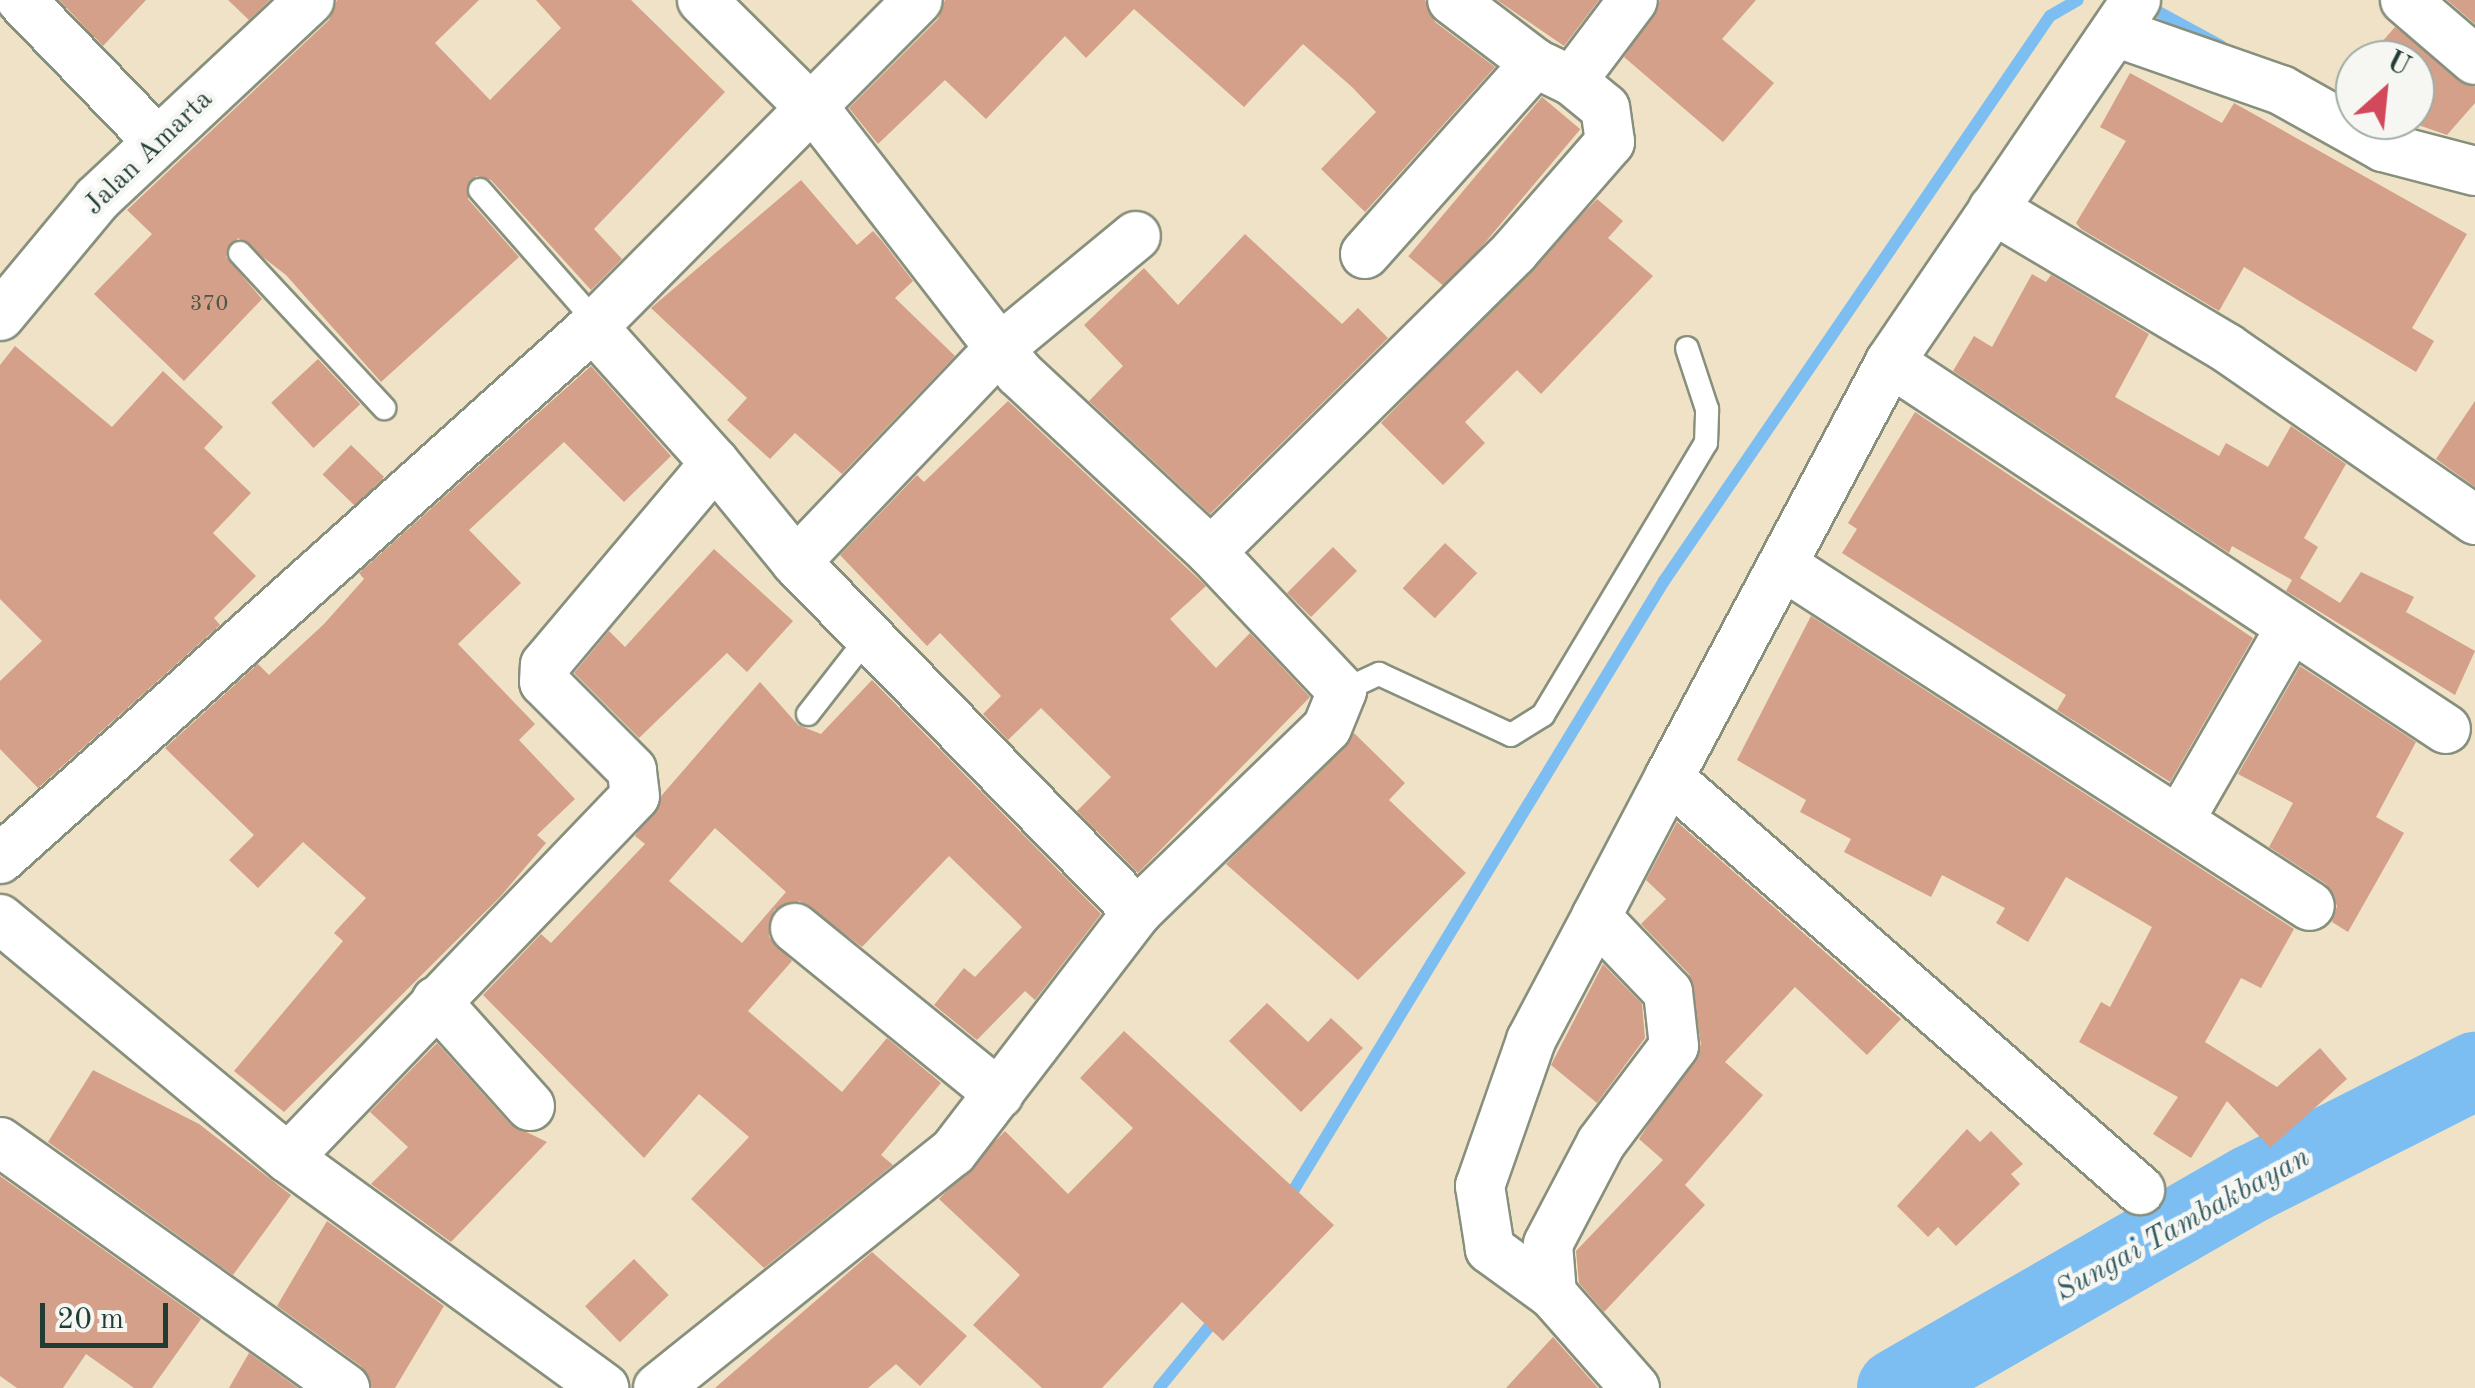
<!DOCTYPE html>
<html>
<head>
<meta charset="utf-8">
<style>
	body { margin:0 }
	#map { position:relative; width:2475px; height:1388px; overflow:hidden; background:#efe2c6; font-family:"Old Standard TT",serif }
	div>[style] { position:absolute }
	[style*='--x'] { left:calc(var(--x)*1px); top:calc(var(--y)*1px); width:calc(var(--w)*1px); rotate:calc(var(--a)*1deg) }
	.stream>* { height:12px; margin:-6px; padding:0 6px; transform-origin:6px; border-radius:6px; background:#7dbef2 }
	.river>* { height:78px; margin:-39px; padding:0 39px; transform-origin:39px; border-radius:39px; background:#7dbef2 }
	.building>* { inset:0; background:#d4a089; transform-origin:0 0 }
	.roads { filter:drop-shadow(2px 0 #87907d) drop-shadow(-2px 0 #87907d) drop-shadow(0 2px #87907d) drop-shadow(0 -2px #87907d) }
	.lane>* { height:22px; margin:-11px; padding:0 11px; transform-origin:11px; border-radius:11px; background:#fff }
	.street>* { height:48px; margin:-24px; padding:0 24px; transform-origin:24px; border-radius:24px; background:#fff }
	span { translate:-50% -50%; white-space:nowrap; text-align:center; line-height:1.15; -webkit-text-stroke:9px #f6f6f2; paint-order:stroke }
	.number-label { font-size:22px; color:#4c5649 }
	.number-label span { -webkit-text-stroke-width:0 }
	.street-label { font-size:28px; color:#1f3d34 }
	.water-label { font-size:30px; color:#365d64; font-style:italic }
	.north { position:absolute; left:2335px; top:40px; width:100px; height:100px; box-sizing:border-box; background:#f6f6f2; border:2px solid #a0aca6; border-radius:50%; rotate:27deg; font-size:28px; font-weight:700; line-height:40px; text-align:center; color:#1f3d34 }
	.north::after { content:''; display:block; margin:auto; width:35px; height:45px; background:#d1495b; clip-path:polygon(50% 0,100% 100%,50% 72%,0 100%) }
	.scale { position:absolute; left:40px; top:1303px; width:128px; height:45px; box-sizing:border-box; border:5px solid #1f3d34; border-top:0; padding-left:12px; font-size:30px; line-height:35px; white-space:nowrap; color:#1f3d34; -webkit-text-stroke:8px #f6f6f2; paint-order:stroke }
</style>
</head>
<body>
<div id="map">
	<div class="stream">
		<i style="--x:2142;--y:3;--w:90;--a:28.6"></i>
		<i style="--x:1287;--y:1201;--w:726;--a:-58.7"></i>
		<i style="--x:1664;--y:581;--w:684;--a:-55.66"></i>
		<i style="--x:2050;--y:16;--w:32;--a:-30"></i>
		<i style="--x:1159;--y:1388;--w:92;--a:-50.8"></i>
	</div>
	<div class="river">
		<i style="--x:1896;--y:1388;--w:412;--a:-29.9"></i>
		<i style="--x:2253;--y:1183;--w:249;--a:-26.8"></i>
	</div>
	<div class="building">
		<i style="clip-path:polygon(59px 0,146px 0,103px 46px)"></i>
		<i style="clip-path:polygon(228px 0,270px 0,249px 20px)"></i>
		<i style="clip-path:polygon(337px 0,479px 0,435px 43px,490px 100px,561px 28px,536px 0,631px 0,725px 92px,594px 229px,622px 259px,591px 290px,491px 180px,476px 176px,468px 199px,519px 257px,381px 382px,286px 275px,238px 238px,226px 257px,262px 299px,184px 381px,94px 294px,152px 234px,127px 210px,329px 20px)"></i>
		<i style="clip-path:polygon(945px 0,1425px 0,1435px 22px,1495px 67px,1365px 212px,1321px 169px,1376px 112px,1352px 87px,1303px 44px,1244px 107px,1134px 9px,1086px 58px,1065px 36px,986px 119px,945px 80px,878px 144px,849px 108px,938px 19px)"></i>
		<i style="clip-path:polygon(1497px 0,1599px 0,1564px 46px)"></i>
		<i style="clip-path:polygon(1660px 0,1756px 0,1722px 39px,1774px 83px,1723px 142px,1624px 57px)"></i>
		<i style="clip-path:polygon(2447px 0,2475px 0,2475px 24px)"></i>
		<i style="clip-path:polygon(2395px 27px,2475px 87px,2475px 103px,2447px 135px,2404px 120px,2415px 120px,2415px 60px,2366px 60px)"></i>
		<i style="clip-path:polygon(2130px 73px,2222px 123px,2234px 103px,2467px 234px,2412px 328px,2434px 341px,2416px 372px,2244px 267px,2219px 311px,2081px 229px,2076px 223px,2126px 141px,2100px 127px)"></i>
		<i style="left:1542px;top:97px;width:50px;height:208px;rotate:40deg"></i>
		<i style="clip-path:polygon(801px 180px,857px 245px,873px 231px,882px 241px,913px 281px,895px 298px,955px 356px,842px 474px,795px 433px,770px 459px,727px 420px,747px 398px,651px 308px)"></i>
		<i style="clip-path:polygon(1597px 199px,1623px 221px,1608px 238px,1653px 276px,1541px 394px,1517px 370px,1465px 422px,1485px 443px,1443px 485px,1381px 423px)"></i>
		<i style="clip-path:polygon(1245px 234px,1342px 324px,1358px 308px,1388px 338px,1210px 514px,1089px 401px,1123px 366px,1084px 325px,1144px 268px,1178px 305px)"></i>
		<i style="clip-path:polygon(2032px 274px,2046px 282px,2051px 275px,2149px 334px,2115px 397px,2219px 456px,2226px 443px,2268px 467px,2291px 426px,2346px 464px,2304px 538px,2318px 547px,2300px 578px,2340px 603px,2361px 572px,2414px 597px,2406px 612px,2475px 651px,2455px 695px,2286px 591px,2292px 580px,2232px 546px,2229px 553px,1953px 371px,1974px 336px,1992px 347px)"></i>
		<i style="clip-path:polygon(15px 346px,112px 427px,163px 371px,223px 427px,204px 448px,251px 493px,213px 533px,256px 576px,214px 618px,220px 625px,38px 788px,0 749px,0 681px,42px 641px,0 599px,0 365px)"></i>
		<i style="left:318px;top:359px;width:62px;height:64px;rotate:47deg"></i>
		<i style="clip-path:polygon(591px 366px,671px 456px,624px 502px,564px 442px,469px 530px,521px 583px,458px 644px,535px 724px,519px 740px,575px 799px,537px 835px,546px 843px,500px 897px,284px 1112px,234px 1071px,343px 941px,334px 933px,366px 898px,303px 842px,258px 888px,229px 860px,254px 835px,165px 748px,258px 664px,269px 675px,324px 624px,364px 579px,359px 573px)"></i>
		<i style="clip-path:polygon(1008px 401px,1206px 586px,1170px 619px,1216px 668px,1250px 633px,1310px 697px,1138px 873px,1077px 811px,1111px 777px,1041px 708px,1008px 740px,983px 714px,1001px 696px,940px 633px,927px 646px,840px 555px,917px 475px,924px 482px)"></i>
		<i style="clip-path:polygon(2475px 401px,2475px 487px,2436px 459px)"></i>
		<i style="clip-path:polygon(1915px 412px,2253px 638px,2170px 782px,2057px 710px,2066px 695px,1842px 553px,1857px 529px,1848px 523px)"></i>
		<i style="left:351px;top:445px;width:46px;height:41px;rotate:44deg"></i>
		<i style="left:1445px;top:543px;width:44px;height:62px;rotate:43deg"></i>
		<i style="left:1333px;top:547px;width:34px;height:65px;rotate:45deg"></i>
		<i style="clip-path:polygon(714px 549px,793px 621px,747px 672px,727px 653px,639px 738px,574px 673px,609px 631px,625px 647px)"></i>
		<i style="clip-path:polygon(1811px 616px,2294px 929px,2261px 988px,2241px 978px,2205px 1042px,2277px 1087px,2320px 1048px,2347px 1079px,2270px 1148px,2227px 1101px,2191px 1158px,2153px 1134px,2178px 1097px,2079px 1042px,2101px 1002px,2110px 1007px,2152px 927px,2066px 877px,2028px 942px,1996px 923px,2005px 908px,1942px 875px,1931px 897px,1844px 852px,1851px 839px,1800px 812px,1806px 800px,1737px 760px)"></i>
		<i style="clip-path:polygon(2300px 666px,2416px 742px,2376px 817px,2404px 833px,2348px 932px,2332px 922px,2337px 906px,2326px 884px,2269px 847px,2293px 803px,2238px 774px)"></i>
		<i style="clip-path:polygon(evenodd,872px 680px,1101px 914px,1035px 1000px,1025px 991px,977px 1040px,934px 1005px,964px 968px,975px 977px,1022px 927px,949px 856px,862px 947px,800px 901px,774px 910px,769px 937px,792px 961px,748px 1011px,842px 1092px,887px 1038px,941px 1083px,881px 1155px,893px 1165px,764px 1268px,691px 1199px,749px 1137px,699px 1094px,644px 1158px,483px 995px,541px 934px,551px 943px,645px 844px,635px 836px,662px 795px,760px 682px,798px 725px,821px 734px,872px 680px,715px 828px,786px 892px,742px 943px,669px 881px,715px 828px)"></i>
		<i style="clip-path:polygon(1354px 733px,1405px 783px,1389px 800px,1466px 873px,1358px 980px,1226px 864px)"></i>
		<i style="clip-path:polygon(1677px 822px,1901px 1019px,1867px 1055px,1795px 987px,1725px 1062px,1763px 1095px,1685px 1185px,1705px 1205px,1604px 1312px,1579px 1283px,1576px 1251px,1663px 1160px,1639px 1139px,1701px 1044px,1689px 974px,1641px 924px,1666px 899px,1646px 880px)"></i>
		<i style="clip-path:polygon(1603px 964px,1642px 1004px,1645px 1038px,1597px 1103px,1551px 1065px)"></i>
		<i style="clip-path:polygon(1267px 1003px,1308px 1042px,1331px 1018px,1363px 1048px,1301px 1112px,1229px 1041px)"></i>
		<i style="clip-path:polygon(1124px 1031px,1334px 1225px,1223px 1341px,1182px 1302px,1102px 1388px,1042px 1388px,973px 1325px,1020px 1275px,939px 1199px,1005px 1131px,1068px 1194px,1133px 1128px,1080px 1078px)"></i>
		<i style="clip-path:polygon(437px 1043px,510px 1124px,547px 1142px,451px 1242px,371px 1184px,408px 1147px,370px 1112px)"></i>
		<i style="clip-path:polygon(93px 1070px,199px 1124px,291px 1195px,233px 1275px,48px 1142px)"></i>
		<i style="clip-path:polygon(1967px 1129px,1980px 1142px,1991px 1131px,2023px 1164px,2011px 1174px,2020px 1184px,1956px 1246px,1938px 1227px,1928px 1237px,1897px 1206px)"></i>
		<i style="clip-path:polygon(0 1176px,201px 1319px,152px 1388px,134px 1388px,86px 1354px,63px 1388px,17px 1388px,0 1376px)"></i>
		<i style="clip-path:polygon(327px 1221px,444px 1306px,395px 1388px,372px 1388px,361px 1366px,277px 1306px)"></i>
		<i style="clip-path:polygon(872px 1252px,967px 1336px,920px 1386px,896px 1364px,868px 1388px,715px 1388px)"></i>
		<i style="left:634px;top:1259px;width:50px;height:68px;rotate:46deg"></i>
		<i style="clip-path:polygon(1553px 1337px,1598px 1388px,1506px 1388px)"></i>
		<i style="clip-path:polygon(249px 1353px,298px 1388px,229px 1388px)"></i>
	</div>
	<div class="roads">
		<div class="lane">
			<i style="--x:480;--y:190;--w:177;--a:48.7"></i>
			<i style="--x:240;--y:253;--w:212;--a:47.1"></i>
			<i style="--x:1342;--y:691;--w:41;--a:-24.7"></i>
			<i style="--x:1379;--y:674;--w:145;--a:24.8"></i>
			<i style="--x:1511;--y:735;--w:38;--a:-32"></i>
			<i style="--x:1543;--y:715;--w:317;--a:-59.1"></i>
			<i style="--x:1706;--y:443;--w:34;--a:-88"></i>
			<i style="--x:1707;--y:409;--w:64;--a:-108.2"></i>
			<i style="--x:808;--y:714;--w:99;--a:-52"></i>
		</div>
		<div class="street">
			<i style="--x:21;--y:0;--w:196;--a:46"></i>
			<i style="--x:2136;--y:0;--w:438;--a:124.2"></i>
			<i style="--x:1890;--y:362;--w:471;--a:118"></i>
			<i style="--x:1669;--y:778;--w:626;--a:41.18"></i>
			<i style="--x:2405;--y:0;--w:92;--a:40.6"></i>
			<i style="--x:2121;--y:34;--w:170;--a:19.3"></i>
			<i style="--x:2281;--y:90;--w:117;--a:29.2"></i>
			<i style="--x:2383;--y:147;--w:95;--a:14.6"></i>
			<i style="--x:1543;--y:67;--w:32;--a:26"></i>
			<i style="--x:1572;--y:81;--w:101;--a:-53"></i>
			<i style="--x:1993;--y:209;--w:272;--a:30.7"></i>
			<i style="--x:2227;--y:348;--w:302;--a:34.7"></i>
			<i style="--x:1365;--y:254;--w:256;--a:-48.3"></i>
			<i style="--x:1535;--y:63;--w:104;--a:-142.8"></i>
			<i style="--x:0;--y:316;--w:152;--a:-50.3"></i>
			<i style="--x:97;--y:199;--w:291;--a:-43.1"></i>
			<i style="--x:1890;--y:362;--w:666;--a:33.43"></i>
			<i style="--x:715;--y:463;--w:128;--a:50.7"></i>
			<i style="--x:796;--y:562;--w:489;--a:45.7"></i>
			<i style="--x:1211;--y:552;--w:426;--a:-44.7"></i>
			<i style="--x:1514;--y:252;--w:146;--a:-48.9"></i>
			<i style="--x:1610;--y:142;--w:34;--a:-98"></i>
			<i style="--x:1605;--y:108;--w:43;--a:-140.7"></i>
			<i style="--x:796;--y:562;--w:296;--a:-46.4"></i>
			<i style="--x:1000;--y:348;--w:176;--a:-39.5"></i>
			<i style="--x:1784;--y:566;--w:626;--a:32.88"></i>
			<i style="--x:2179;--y:821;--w:222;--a:-60"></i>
			<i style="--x:0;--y:859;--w:802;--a:-41.92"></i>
			<i style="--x:597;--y:323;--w:455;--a:-45.2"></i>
			<i style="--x:0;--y:919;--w:374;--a:39.7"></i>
			<i style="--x:288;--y:1158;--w:391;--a:36"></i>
			<i style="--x:795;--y:928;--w:263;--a:39.1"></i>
			<i style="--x:436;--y:1001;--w:141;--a:48.2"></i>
			<i style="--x:0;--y:1142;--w:424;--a:35.5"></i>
			<i style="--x:288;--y:1158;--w:501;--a:-46.21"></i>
			<i style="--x:635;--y:796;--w:26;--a:-97"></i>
			<i style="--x:632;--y:770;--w:124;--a:-135"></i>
			<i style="--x:544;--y:682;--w:17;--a:-87"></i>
			<i style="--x:545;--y:665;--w:264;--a:-49.9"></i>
			<i style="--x:715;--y:463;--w:184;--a:-131.9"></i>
			<i style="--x:1552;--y:1294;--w:77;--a:-144"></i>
			<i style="--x:1490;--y:1249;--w:64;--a:-99"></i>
			<i style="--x:1480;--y:1186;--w:155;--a:-70.7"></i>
			<i style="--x:1531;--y:1040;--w:139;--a:-62.1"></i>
			<i style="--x:658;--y:1388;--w:378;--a:-38.7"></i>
			<i style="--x:953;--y:1152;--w:302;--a:-52.5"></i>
			<i style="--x:1137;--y:912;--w:264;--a:-44.1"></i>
			<i style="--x:1327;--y:728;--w:40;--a:-68"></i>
			<i style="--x:1342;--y:691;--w:191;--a:-133.3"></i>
			<i style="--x:1211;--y:552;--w:262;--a:-137"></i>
			<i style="--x:1019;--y:373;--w:319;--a:-127.7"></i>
			<i style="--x:824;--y:121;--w:172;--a:-135.2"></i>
			<i style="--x:1635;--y:1388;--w:125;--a:-131.4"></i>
			<i style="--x:1552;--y:1294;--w:50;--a:-94.6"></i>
			<i style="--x:1548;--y:1244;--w:114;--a:-62.3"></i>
			<i style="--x:1601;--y:1143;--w:121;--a:-53"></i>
			<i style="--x:1674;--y:1046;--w:54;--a:-96.3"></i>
			<i style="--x:1668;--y:992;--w:104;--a:-133.8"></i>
			<i style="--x:1596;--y:917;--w:157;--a:-62.3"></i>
		</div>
	</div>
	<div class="number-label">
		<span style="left:209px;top:305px">370</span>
	</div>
	<div class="street-label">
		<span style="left:149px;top:153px;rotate:-44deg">Jalan Amarta</span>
	</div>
	<div class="water-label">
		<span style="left:2183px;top:1225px;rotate:-29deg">Sungai Tambakbayan</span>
	</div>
	<div class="north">U</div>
	<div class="scale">20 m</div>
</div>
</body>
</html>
